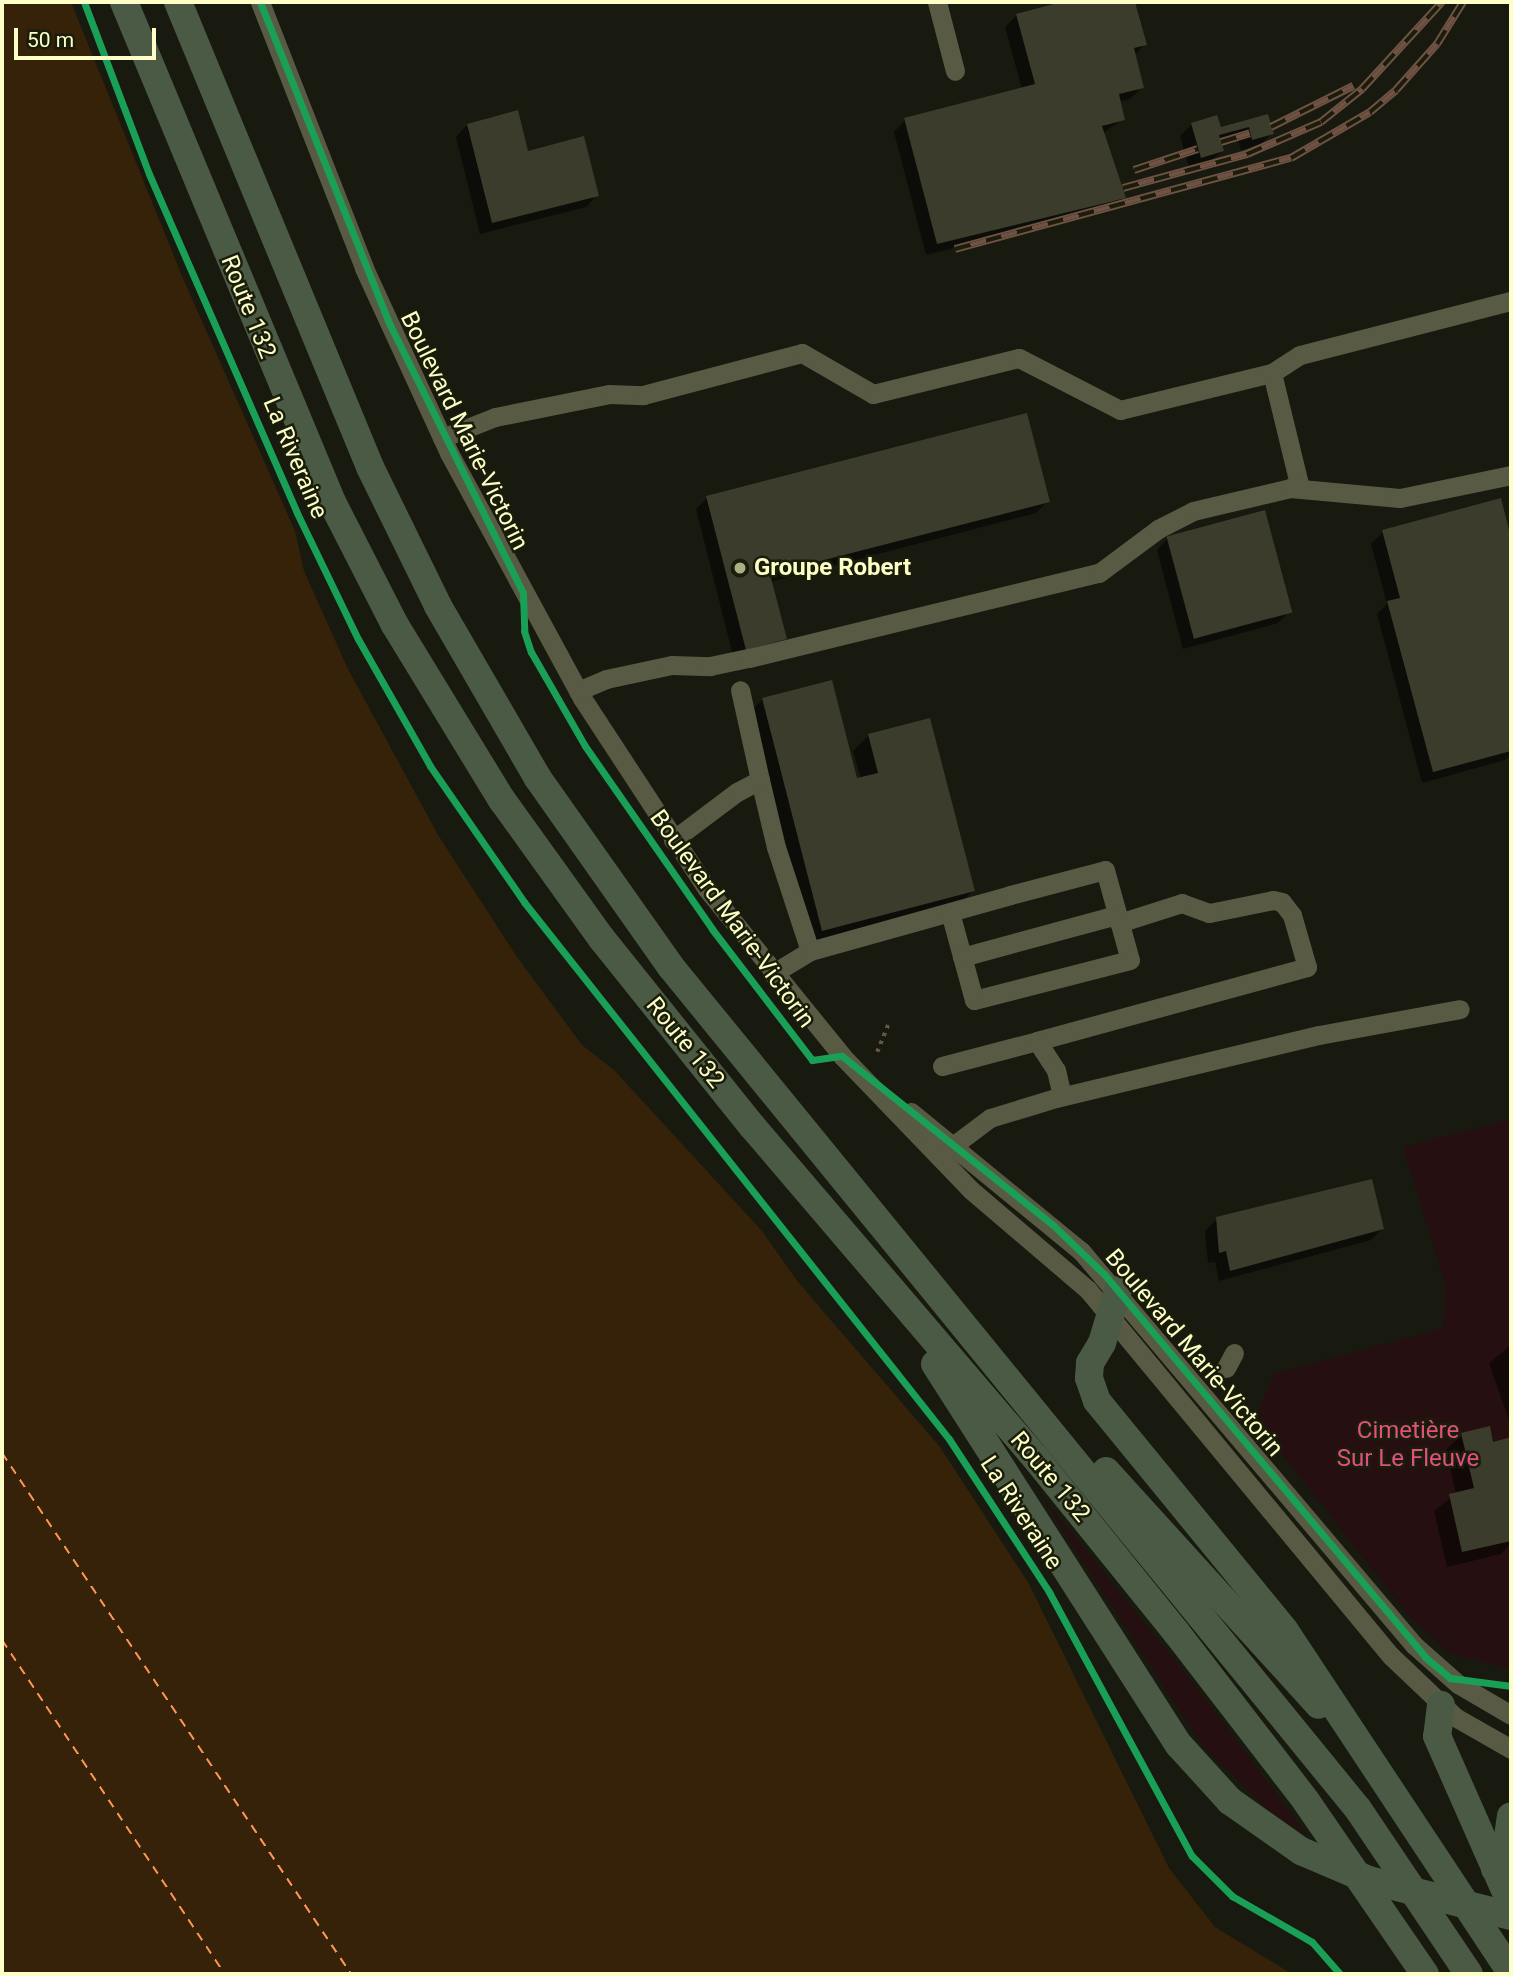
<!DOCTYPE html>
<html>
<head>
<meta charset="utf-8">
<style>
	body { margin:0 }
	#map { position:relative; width:1513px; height:1976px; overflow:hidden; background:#18190f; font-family:Roboto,sans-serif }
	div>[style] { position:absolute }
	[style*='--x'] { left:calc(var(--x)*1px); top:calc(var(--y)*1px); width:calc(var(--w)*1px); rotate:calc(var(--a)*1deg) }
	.green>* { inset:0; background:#250f10 }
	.water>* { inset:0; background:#362208 }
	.shadow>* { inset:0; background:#0007 }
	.ferry>* { height:2px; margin-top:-1px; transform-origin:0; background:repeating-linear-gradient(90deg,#ff9654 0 9px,transparent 0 16px) }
	.building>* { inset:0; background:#3b3c2b; transform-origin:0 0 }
	.path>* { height:3.5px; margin-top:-1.75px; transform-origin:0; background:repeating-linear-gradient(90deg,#66564a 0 3.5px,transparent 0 8.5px) }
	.minor>* { height:19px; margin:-9.5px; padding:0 9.5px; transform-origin:9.5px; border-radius:9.5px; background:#595a43 }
	.highway>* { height:28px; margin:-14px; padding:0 14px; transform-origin:14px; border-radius:14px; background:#4b5a45 }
	.rail>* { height:8px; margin-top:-4px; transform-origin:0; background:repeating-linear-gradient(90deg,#1b1d0b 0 16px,#6f5243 0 32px); box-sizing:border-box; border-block:2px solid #6f5243 }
	.highway-bridge>* { height:28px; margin:-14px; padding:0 14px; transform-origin:14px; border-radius:14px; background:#4b5a45 }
	.cycleway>* { height:7px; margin:-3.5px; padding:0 3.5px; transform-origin:3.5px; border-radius:3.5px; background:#1a9f57 }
	.dots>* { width:19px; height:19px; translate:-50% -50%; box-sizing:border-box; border:4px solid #1b1d0b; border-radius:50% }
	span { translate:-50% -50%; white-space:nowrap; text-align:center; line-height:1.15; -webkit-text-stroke:5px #1b1d0b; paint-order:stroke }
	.street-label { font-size:24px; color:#fdffc6 }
	.poi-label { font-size:24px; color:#fdffc6; font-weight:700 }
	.left { translate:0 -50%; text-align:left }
	.park-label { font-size:24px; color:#e25080 }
	.frame { position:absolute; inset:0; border:4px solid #fdffc6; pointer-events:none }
	.scale { position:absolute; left:14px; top:28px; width:142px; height:32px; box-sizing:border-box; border:4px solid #fdffc6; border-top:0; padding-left:9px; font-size:21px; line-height:24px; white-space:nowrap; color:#fdffc6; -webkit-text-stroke:5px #1b1d0b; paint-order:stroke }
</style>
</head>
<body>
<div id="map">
	<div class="green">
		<i style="clip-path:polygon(1511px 1119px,1511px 1669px,1451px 1654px,1409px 1616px,1255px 1419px,1274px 1374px,1443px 1328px,1446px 1287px,1403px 1147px)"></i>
		<i style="clip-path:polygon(1039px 1493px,1197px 1688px,1307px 1835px,1272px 1813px,1204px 1748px)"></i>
	</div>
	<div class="water">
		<i style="clip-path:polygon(2px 2px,71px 2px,182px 276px,295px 531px,304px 571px,348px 669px,438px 835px,517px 957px,582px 1045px,614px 1070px,762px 1231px,798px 1282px,940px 1447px,1029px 1584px,1169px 1868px,1215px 1927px,1292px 1974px,2px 1974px)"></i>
	</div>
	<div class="shadow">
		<i style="clip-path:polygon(1068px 2px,1134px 2px,1145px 44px,1134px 56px,1142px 87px,1130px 99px,1119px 102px,1123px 119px,1103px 133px,1124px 197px,1112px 209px,926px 255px,894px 132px,905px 120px,1022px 89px,1005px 27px,1017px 15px)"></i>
		<i style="clip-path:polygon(1267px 116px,1272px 133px,1260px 145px,1241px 150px,1237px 137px,1220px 143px,1222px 151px,1210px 162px,1189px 168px,1180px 136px,1192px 124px,1220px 129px)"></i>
		<i style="clip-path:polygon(467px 125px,527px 153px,597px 195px,586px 207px,480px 234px,456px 137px)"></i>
		<i style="clip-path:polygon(707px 498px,1048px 501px,1036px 513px,770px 582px,785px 639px,734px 660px,696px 509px)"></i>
		<i style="clip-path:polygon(1499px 500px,1511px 545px,1511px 754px,1505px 760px,1422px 783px,1377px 614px,1387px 604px,1371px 544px,1383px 532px)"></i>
		<i style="clip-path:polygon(1168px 538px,1290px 611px,1278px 623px,1183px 649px,1157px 550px)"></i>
		<i style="clip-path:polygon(763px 699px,856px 780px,861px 779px,853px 751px,869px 735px,973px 891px,957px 906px,806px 946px,747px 715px)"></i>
		<i style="clip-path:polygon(1217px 1219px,1382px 1229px,1371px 1240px,1219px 1281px,1215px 1262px,1208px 1263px,1205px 1231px)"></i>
		<i style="clip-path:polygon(1511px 1345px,1511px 1426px,1489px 1363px)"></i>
		<i style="clip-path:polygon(1462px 1434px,1492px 1444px,1511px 1439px,1511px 1544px,1501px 1554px,1447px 1567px,1434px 1511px,1456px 1494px,1446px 1450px)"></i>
	</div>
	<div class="ferry">
		<i style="--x:2;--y:1453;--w:627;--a:56.18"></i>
		<i style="--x:2;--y:1640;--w:402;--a:56.3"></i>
	</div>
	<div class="building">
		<i style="clip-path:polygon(1061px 2px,1135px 2px,1147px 45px,1134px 48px,1144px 88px,1119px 94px,1125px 120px,1102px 126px,1126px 198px,937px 244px,904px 118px,1035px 84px,1016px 14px)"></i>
		<i style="clip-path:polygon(518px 110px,528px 151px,584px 136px,599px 196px,492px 223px,467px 124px)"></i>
		<i style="clip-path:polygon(1268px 114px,1274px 134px,1252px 140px,1249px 127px,1219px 135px,1224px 151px,1201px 158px,1191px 123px,1217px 115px,1221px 127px)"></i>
		<i style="clip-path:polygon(1027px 413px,1050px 502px,770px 574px,787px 639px,746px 650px,706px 496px)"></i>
		<i style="clip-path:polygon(1501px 498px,1511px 538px,1511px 751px,1433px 772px,1387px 601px,1400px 598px,1382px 530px)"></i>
		<i style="left:1265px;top:510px;width:106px;height:102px;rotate:75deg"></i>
		<i style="clip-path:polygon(832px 680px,857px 778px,878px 773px,868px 734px,930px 718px,975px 891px,822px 931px,762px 698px)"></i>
		<i style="clip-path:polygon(1372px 1179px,1384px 1229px,1230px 1271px,1226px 1251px,1219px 1253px,1216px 1217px)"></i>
		<i style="clip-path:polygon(1490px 1426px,1493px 1442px,1511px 1437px,1511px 1541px,1462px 1552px,1449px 1494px,1474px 1488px,1461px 1433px)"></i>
	</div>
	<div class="path">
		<i style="--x:877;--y:1052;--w:32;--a:-68"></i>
	</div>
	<div class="minor">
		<i style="--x:260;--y:2;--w:286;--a:68.6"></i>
		<i style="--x:364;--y:268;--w:204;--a:65.3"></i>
		<i style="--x:449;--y:453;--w:279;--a:61.5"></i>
		<i style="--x:582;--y:698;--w:228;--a:56.8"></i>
		<i style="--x:707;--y:889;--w:215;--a:51"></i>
		<i style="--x:842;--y:1056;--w:186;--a:46.1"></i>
		<i style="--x:971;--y:1190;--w:154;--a:40.5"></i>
		<i style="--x:1088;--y:1290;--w:475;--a:50.4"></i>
		<i style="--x:1391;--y:1656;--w:88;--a:43.6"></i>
		<i style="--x:1455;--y:1717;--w:64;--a:29.7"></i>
		<i style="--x:937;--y:2;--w:71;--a:75.4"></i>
		<i style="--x:1272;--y:373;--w:33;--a:-33"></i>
		<i style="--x:1300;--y:355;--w:218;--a:-14.4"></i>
		<i style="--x:442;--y:438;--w:57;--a:-21.6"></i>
		<i style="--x:495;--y:417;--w:116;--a:-11.4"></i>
		<i style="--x:609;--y:394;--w:34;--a:2"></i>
		<i style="--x:643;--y:395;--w:164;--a:-14.8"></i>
		<i style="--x:802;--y:353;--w:82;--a:30"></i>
		<i style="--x:873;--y:394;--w:150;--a:-13.9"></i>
		<i style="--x:1019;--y:358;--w:114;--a:27.2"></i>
		<i style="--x:1120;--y:410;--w:156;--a:-13.7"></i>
		<i style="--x:1272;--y:373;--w:118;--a:76.3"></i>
		<i style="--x:578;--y:691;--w:30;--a:-23"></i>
		<i style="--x:606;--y:679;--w:67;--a:-12"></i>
		<i style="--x:672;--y:665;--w:38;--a:2"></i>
		<i style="--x:710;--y:666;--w:40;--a:-12"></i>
		<i style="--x:749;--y:658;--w:360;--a:-13.7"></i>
		<i style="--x:1099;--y:573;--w:74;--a:-36.7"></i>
		<i style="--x:1158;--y:529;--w:39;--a:-27"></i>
		<i style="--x:1193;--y:511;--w:100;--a:-13.3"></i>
		<i style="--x:1290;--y:488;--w:110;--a:5.2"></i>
		<i style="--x:1400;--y:498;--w:113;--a:-11.7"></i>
		<i style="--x:760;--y:780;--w:69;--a:76.6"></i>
		<i style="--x:776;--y:847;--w:109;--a:71.9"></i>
		<i style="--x:810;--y:951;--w:44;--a:148.8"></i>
		<i style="--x:673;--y:840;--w:80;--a:-36.9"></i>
		<i style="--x:737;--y:792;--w:26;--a:-28"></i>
		<i style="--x:760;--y:780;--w:92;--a:-102.5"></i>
		<i style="--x:810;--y:951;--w:208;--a:-15.6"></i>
		<i style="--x:1010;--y:895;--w:98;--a:-14.7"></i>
		<i style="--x:1105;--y:870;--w:93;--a:74.5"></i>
		<i style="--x:1130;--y:960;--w:161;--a:165.6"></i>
		<i style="--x:974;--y:1000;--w:91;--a:-105.3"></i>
		<i style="--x:962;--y:957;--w:161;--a:-15.2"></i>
		<i style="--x:1037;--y:1041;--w:280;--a:-15.3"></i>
		<i style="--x:1307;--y:967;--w:54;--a:-106.1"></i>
		<i style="--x:1292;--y:915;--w:16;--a:-128"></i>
		<i style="--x:1282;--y:902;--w:9;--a:-167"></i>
		<i style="--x:1273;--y:900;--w:65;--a:168.5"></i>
		<i style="--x:1209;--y:913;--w:29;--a:-160"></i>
		<i style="--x:1182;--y:903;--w:66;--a:162.4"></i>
		<i style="--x:942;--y:1066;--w:98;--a:-14.7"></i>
		<i style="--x:1037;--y:1041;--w:35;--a:57"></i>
		<i style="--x:1056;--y:1070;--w:27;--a:77"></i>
		<i style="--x:911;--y:1112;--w:220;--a:39.3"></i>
		<i style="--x:1081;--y:1251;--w:516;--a:49.8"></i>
		<i style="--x:1414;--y:1645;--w:59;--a:41.6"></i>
		<i style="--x:1458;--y:1684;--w:61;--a:30.3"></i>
		<i style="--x:942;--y:1154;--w:60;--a:-36.9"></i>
		<i style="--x:990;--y:1118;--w:69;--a:-16.9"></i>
		<i style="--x:1056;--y:1098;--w:270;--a:-13.5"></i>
		<i style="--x:1319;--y:1035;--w:143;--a:-10.4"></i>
		<i style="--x:1226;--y:1368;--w:17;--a:-62"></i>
	</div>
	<div class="highway">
		<i style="--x:124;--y:2;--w:542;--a:67.41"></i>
		<i style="--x:332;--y:502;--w:138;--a:62.9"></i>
		<i style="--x:395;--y:625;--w:205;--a:58.6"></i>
		<i style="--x:502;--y:800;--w:171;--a:54.3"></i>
		<i style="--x:602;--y:939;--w:240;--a:51.3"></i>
		<i style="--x:752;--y:1126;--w:440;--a:49.5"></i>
		<i style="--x:1038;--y:1461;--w:220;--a:51.1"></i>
		<i style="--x:1176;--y:1632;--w:213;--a:52.4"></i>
		<i style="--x:1306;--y:1801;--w:210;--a:55.5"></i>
		<i style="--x:178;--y:2;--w:503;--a:67.56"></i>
		<i style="--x:370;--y:467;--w:155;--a:63.9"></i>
		<i style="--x:438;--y:606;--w:198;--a:59.9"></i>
		<i style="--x:537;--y:777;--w:232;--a:54.8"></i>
		<i style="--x:671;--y:967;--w:1087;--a:50.79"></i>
		<i style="--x:1358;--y:1809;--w:199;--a:56.1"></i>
		<i style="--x:1118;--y:1290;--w:55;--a:106.8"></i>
		<i style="--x:1102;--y:1343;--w:23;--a:121"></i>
		<i style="--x:1090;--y:1363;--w:15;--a:94"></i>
		<i style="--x:1089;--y:1378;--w:24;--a:71"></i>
		<i style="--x:1097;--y:1401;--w:297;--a:50.7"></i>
		<i style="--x:1285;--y:1631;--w:409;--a:56.5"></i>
		<i style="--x:935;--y:1364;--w:452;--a:57.4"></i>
		<i style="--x:1179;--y:1745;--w:76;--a:47.7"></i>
		<i style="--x:1230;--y:1801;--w:87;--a:35.2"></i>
		<i style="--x:1106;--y:1471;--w:316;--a:47.7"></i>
		<i style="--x:1441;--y:1705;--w:31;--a:97"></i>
		<i style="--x:1437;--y:1736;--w:184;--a:66.2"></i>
		<i style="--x:1495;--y:1869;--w:28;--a:-64"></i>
		<i style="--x:1507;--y:1844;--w:28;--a:-82"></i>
	</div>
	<div class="rail">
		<i style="--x:1271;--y:127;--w:92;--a:-26.6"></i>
		<i style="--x:1221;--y:142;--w:30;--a:-17"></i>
		<i style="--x:1134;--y:170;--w:67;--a:-18.2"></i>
		<i style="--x:1123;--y:188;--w:129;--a:-15.3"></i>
		<i style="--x:1247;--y:154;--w:81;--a:-23.4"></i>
		<i style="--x:1321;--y:122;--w:53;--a:-38.8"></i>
		<i style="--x:1362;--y:89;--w:118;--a:-47.4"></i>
		<i style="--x:955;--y:249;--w:348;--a:-15.2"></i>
		<i style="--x:1291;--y:158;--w:91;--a:-30.2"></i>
		<i style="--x:1370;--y:112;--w:34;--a:-40"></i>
		<i style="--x:1396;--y:90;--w:62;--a:-48.3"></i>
		<i style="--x:1437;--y:44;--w:49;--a:-58.2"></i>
	</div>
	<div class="highway-bridge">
		<i style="--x:1301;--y:1851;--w:74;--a:23.1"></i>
		<i style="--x:1369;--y:1880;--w:146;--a:14.2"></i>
	</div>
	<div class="cycleway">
		<i style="--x:84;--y:2;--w:184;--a:69.3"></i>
		<i style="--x:149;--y:174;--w:370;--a:66.4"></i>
		<i style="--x:297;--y:513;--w:140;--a:64.2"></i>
		<i style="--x:358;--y:639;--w:146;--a:60.4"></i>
		<i style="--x:430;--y:766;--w:165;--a:55.3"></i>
		<i style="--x:524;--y:902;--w:685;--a:51.64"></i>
		<i style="--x:949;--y:1439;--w:183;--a:56.8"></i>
		<i style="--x:1049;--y:1592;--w:300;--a:61.6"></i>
		<i style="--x:1192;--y:1856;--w:57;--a:45"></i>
		<i style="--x:1232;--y:1896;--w:92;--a:29.9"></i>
		<i style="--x:1312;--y:1942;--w:43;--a:48.8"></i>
		<i style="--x:260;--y:2;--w:348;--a:68.1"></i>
		<i style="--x:390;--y:325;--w:299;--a:63.6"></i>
		<i style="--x:523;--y:593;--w:38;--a:88"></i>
		<i style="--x:524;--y:631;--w:22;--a:72"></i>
		<i style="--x:531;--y:652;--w:108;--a:60.1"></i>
		<i style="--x:585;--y:746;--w:223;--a:55.2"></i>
		<i style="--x:712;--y:929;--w:165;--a:52.6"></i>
		<i style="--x:812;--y:1060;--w:30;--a:-8"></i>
		<i style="--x:842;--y:1056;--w:270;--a:38.7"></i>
		<i style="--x:1053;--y:1225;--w:71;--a:43.9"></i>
		<i style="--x:1104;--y:1274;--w:500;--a:50"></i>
		<i style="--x:1425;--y:1657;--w:33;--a:40"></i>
		<i style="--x:1450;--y:1678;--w:62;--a:7.5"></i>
	</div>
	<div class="dots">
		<i style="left:740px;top:568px;background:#adae86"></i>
	</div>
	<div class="street-label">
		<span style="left:248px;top:307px;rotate:68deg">Route 132</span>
		<span style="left:464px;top:431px;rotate:64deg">Boulevard Marie-Victorin</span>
		<span style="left:295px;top:458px;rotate:67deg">La Riveraine</span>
		<span style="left:732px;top:919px;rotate:54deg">Boulevard Marie-Victorin</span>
		<span style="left:685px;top:1043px;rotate:51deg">Route 132</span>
		<span style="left:1194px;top:1353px;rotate:50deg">Boulevard Marie-Victorin</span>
		<span style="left:1050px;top:1477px;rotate:50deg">Route 132</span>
		<span style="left:1021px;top:1513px;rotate:57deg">La Riveraine</span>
	</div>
	<div class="poi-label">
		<span class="left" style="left:754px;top:568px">Groupe Robert</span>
	</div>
	<div class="park-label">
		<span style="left:1408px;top:1445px">Cimetière<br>Sur Le Fleuve</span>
	</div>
	<div class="frame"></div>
	<div class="scale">50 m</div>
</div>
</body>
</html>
